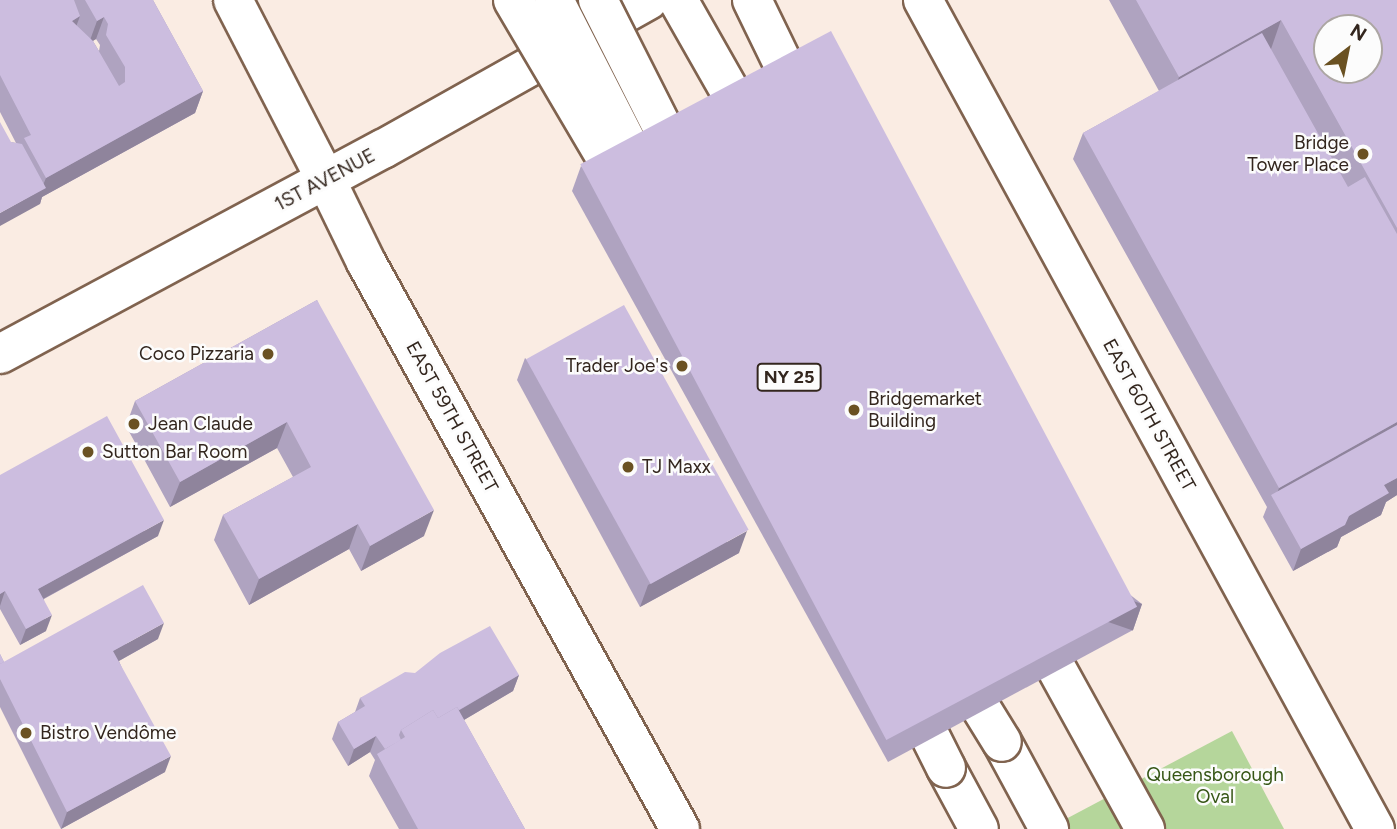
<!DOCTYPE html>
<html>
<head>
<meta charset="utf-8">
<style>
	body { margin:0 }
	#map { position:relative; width:1397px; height:829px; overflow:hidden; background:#faece3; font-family:Figtree,sans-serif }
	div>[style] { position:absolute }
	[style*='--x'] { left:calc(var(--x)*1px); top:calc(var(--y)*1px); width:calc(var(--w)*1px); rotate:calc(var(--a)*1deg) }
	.green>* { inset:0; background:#b5d69b }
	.roads { filter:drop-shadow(2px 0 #80634f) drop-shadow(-2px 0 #80634f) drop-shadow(0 2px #80634f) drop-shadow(0 -2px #80634f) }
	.minor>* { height:38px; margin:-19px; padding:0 19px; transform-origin:19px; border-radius:19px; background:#fff }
	.major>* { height:38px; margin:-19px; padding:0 19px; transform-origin:19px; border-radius:19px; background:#fff }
	.highway>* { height:38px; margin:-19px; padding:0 19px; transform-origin:19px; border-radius:19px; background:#fff }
	.bridges { filter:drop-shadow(2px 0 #80634f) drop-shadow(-2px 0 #80634f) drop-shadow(0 2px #80634f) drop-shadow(0 -2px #80634f) }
	.minor-bridge>* { height:38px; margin:-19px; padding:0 19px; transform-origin:19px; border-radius:19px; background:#fff }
	.highway-bridge>* { height:38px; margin:-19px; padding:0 19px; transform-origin:19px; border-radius:19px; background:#fff }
	.wall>* { inset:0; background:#afa3c0 }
	.shaded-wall>* { inset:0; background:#8f849c; transform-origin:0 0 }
	.building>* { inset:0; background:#ccbddf; transform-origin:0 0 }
	.dots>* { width:19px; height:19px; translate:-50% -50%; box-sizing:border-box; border:4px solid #fcfcfc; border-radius:50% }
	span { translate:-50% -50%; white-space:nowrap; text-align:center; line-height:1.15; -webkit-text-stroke:5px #fcfcfc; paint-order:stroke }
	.shield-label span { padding:2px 5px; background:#fcfcfc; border:2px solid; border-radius:5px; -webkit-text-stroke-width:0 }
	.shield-label { font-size:18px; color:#33261e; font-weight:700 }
	.poi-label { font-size:19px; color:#33261e }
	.right { translate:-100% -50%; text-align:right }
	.left { translate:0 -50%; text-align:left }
	.street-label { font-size:19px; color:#33261e }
	.park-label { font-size:19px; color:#365615 }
	.north { position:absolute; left:1313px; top:14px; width:70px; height:70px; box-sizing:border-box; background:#fcfcfc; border:2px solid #aca6a3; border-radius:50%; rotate:32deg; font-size:19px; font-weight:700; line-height:28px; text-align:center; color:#33261e }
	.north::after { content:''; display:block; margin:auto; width:24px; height:32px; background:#6a5122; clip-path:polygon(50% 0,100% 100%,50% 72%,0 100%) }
</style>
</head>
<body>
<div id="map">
	<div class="green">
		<i style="clip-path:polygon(1232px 731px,1284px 829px,1047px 829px)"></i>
	</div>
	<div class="roads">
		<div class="minor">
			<i style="--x:233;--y:0;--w:203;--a:62.7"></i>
			<i style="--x:946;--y:768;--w:69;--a:61.6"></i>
		</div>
		<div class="major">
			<i style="--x:923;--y:0;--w:944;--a:61.4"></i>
			<i style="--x:326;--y:180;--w:91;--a:64"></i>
			<i style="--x:366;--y:262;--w:648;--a:61.02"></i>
			<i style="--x:0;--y:354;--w:434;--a:-28.2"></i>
			<i style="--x:383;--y:149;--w:304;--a:-29.3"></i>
		</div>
		<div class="highway">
			<i style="--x:678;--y:0;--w:152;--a:60.4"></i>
			<i style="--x:752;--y:0;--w:117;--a:64.1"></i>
			<i style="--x:1033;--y:626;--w:232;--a:61.1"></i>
			<i style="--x:1002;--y:742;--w:99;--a:61.6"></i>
		</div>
	</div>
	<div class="bridges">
		<div class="minor-bridge">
			<i style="--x:554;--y:0;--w:211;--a:62.9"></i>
			<i style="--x:907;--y:690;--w:87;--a:63.4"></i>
		</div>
		<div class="highway-bridge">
			<i style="--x:513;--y:0;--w:229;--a:59.5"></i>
			<i style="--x:598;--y:0;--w:191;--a:63.2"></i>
			<i style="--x:955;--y:666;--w:89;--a:58.3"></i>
		</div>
	</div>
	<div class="wall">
		<i style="clip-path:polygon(evenodd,0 0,153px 0,203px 91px,195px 113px,42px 197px,40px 204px,11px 142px,16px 143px,0 112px,0 0,96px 39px,100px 45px,99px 51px,93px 41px,96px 39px)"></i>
		<i style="clip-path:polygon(1109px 0,1397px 0,1397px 495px,1386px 502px,1381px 515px,1341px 537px,1337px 547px,1293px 571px,1263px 517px,1267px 507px,1073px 159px,1083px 133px,1159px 91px)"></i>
		<i style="clip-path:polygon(581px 166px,1142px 604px,1133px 630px,888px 762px,572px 191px)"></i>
		<i style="clip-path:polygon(317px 300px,424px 536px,361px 571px,349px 549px,249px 605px,214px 540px,223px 515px,293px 477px,277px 448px,170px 507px,126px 426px,135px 401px)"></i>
		<i style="clip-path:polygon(525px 358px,739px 553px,640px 607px,517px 380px)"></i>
		<i style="clip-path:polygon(0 475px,158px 536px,44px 599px,46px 631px,20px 645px,0 609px)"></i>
		<i style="clip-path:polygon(158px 639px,119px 661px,165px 772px,61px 829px,0 707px,0 654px,4px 662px)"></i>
		<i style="clip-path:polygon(415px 673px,519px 675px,513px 691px,464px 720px,525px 829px,399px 829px,369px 776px,375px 760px,370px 752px,348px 766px,332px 739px,338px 722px,355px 712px,360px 698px)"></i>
	</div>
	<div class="shaded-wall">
		<i style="clip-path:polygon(80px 16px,72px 38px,72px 21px)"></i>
		<i style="clip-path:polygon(104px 17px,96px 39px,89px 43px,97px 21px)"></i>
		<i style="clip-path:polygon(1281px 20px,1271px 49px,1168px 106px,1179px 77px)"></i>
		<i style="clip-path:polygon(203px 91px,195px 113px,42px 197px,40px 204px,0 226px,0 213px,41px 190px,46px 178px)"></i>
		<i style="clip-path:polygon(287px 422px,277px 448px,170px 507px,180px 482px)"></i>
		<i style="clip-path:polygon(1397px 422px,1397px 443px,1274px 501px,1279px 488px)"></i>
		<i style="clip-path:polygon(1397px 478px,1397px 495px,1386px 502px,1381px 515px,1341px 537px,1337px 547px,1293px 571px,1301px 549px,1349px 516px,1384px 485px)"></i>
		<i style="clip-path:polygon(434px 510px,424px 536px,361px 571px,370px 546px)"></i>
		<i style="clip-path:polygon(164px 520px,158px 536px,32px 605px,38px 589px)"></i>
		<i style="clip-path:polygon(358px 524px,349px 549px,249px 605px,259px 579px)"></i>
		<i style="clip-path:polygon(747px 531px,739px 553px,640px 607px,648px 585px)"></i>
		<i style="clip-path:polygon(5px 591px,0 606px,0 594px)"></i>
		<i style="left:1142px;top:604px;width:28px;height:278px;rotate:109deg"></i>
		<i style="clip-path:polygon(52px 615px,46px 631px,20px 645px,26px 629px)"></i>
		<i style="clip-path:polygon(164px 623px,158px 639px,108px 667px,113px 651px)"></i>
		<i style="clip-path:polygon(519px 675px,513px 691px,430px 740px,436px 724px)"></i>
		<i style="clip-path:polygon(376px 736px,370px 752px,348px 766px,354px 749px)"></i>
		<i style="clip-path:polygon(171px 756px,165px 772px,61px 829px,67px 812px)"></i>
	</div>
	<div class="building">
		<i style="clip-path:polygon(0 0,74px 0,80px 16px,72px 21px,93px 41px,119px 86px,125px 82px,125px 67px,106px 35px,108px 24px,104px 17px,97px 21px,85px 0,153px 0,203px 91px,46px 178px,24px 138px,31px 135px,0 75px)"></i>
		<i style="clip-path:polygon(evenodd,1136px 0,1397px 0,1397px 228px,1281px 20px,1179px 77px,1136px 0,1327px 28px,1369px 28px,1369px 70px,1327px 70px,1327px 28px)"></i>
		<i style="left:831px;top:31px;width:652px;height:284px;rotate:62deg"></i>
		<i style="clip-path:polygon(1262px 33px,1348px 187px,1365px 177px,1397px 234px,1397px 422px,1279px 488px,1083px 133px)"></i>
		<i style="clip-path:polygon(0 122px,11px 142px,22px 144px,46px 188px,0 213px)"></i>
		<i style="clip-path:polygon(317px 300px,434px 510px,370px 546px,358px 524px,259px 579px,223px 515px,311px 467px,287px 422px,180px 482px,135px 401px)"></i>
		<i style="left:624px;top:305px;width:257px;height:112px;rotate:61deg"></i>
		<i style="clip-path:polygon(107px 416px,164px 520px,38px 589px,52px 615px,26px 629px,5px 591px,0 594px,0 475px)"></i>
		<i style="clip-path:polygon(1397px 425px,1397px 478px,1384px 485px,1389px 493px,1349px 516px,1345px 525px,1301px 549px,1271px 495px)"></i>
		<i style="clip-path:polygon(143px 585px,164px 623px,113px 651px,171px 756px,67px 812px,0 679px,0 664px)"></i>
		<i style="clip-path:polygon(490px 626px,519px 675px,459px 710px,457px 707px,438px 718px,433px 710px,401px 730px,399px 735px,401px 740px,385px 749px,376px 736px,354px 749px,338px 722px,365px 706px,360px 698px,405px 672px,415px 673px,440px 653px)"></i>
		<i style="clip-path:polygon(0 654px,4px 662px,0 664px)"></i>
		<i style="clip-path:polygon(457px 707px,525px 829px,418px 829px,377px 754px,405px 737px,401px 730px,433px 710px,438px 718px)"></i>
	</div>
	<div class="dots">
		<i style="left:1363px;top:154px;background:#6a5122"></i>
		<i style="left:268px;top:354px;background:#6a5122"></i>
		<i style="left:682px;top:366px;background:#6a5122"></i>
		<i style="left:854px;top:410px;background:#6a5122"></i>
		<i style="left:134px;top:424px;background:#6a5122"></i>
		<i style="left:88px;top:452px;background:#6a5122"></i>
		<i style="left:628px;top:467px;background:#6a5122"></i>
		<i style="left:26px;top:733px;background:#6a5122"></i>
	</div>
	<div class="shield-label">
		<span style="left:789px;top:377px">NY 25</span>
	</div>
	<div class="poi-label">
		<span class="right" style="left:1349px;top:154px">Bridge<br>Tower Place</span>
		<span class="right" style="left:254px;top:354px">Coco Pizzaria</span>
		<span class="right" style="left:668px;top:366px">Trader Joe's</span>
		<span class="left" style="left:868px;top:410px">Bridgemarket<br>Building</span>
		<span class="left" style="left:148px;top:424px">Jean Claude</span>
		<span class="left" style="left:102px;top:452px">Sutton Bar Room</span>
		<span class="left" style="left:642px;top:467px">TJ Maxx</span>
		<span class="left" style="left:40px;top:733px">Bistro Vendôme</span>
	</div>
	<div class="street-label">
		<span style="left:325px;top:180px;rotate:-28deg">1ST AVENUE</span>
		<span style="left:1149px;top:415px;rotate:61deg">EAST 60TH STREET</span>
		<span style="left:452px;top:417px;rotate:61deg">EAST 59TH STREET</span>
	</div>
	<div class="park-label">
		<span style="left:1215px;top:786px">Queensborough<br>Oval</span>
	</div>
	<div class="north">N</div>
</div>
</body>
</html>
